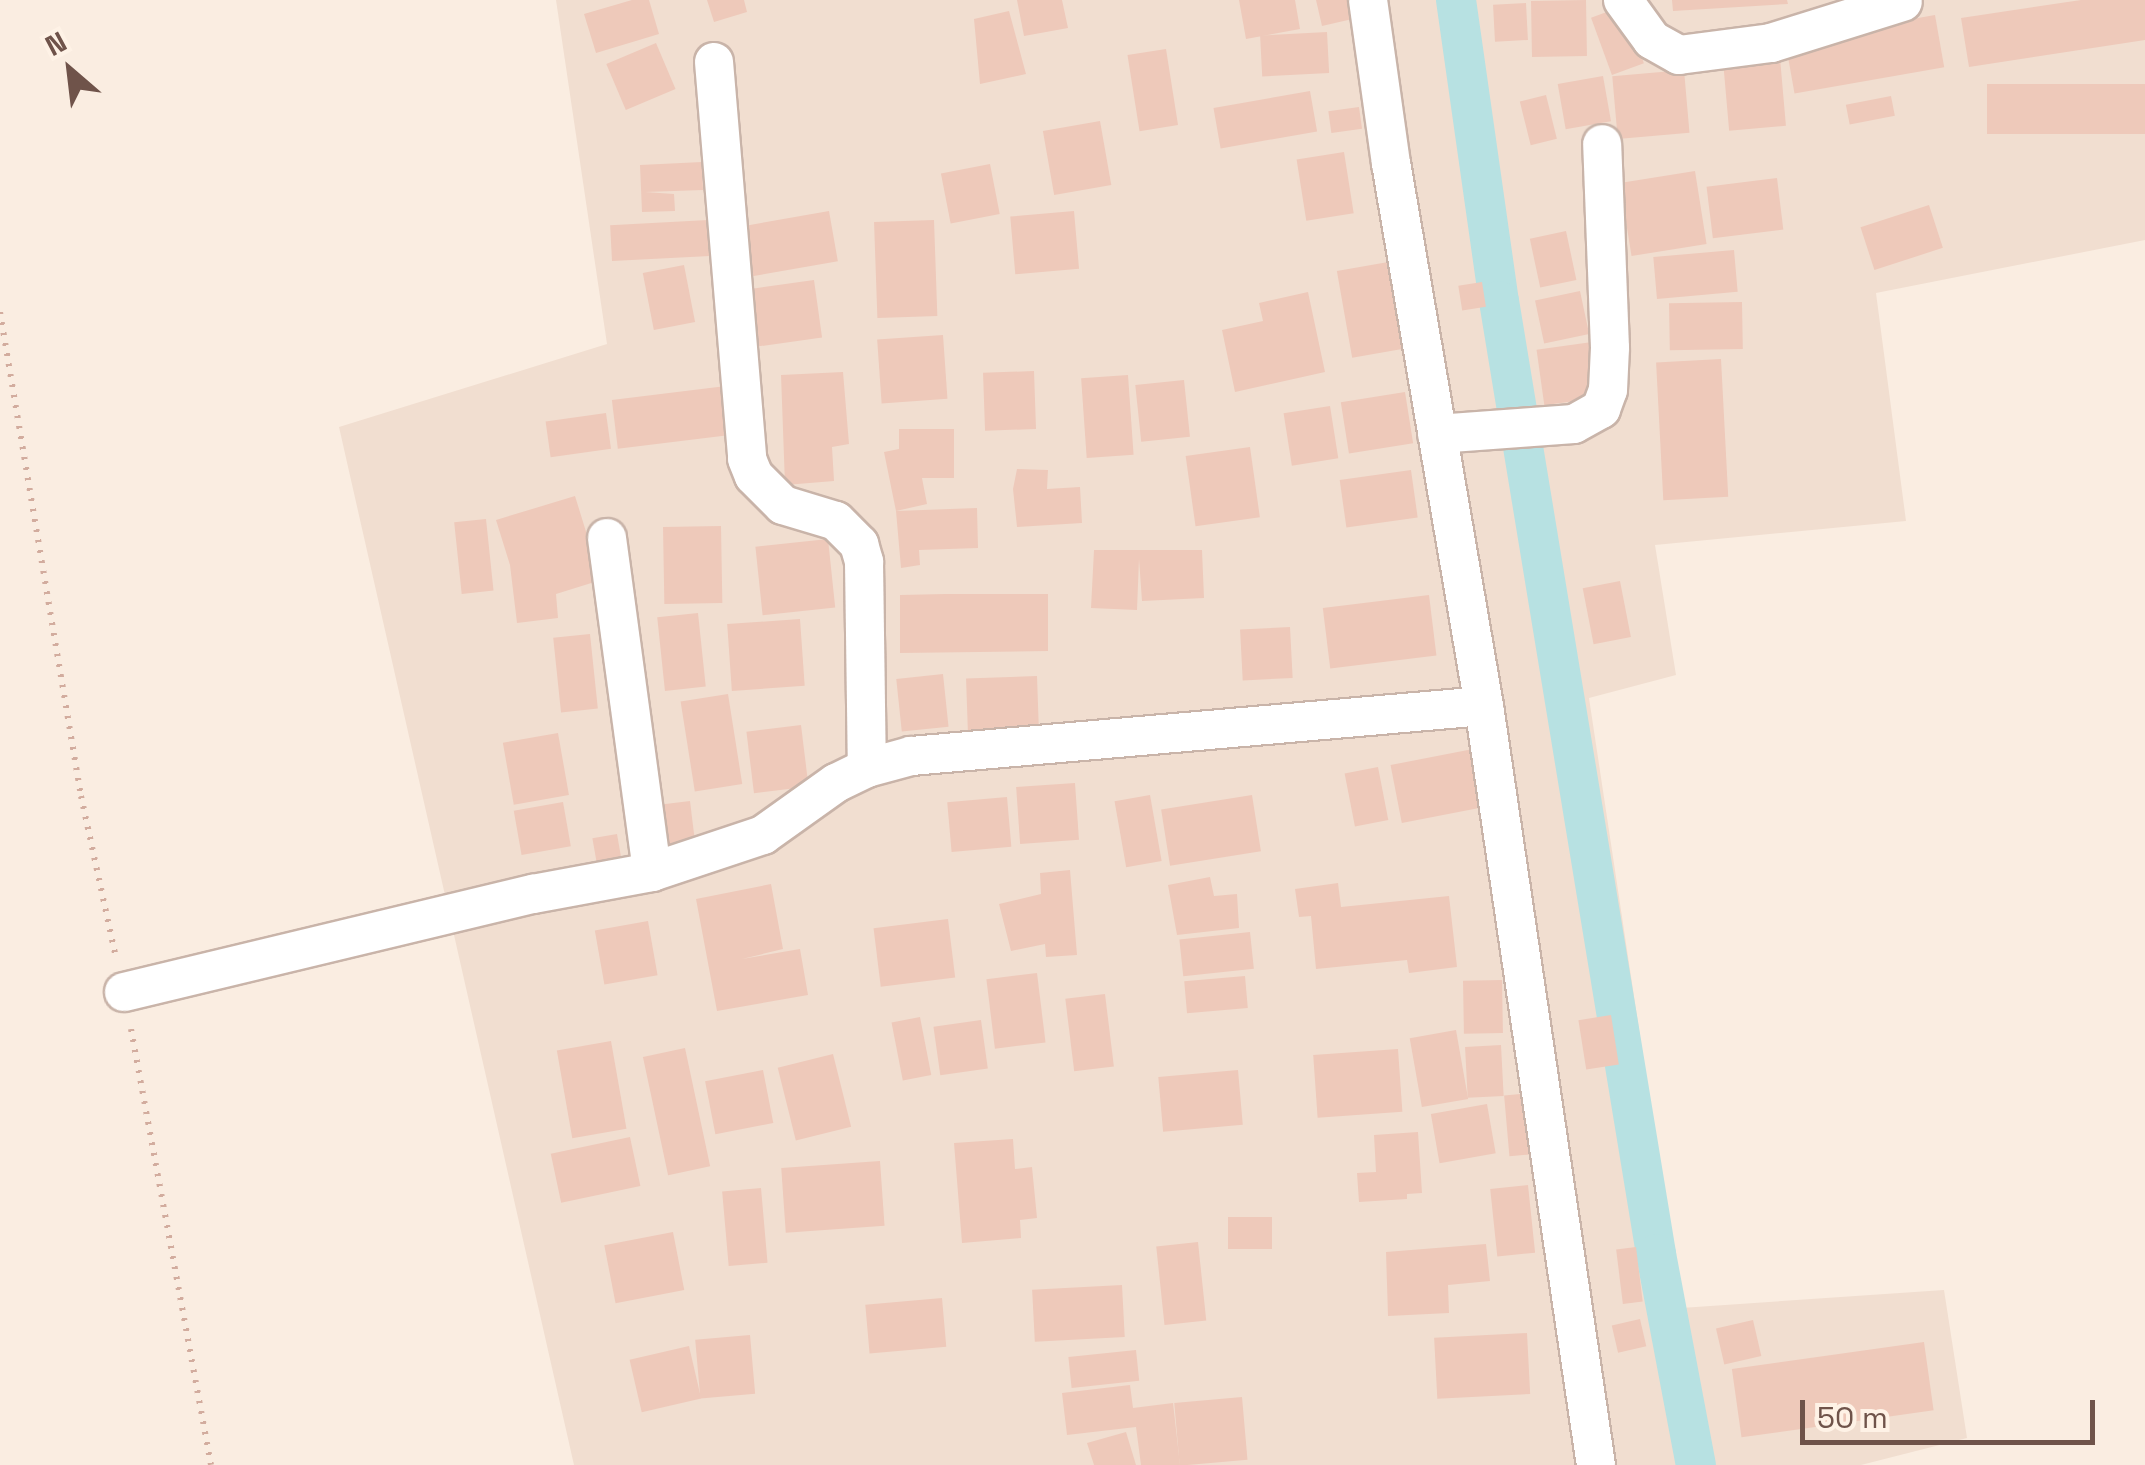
<!DOCTYPE html>
<html>
<head>
<meta charset="utf-8">
<style>
	body { margin:0 }
	#map { position:relative; width:2145px; height:1465px; overflow:hidden; background:#faede1; font-family:"Space Grotesk",sans-serif }
	div>[style] { position:absolute }
	[style*='--x'] { left:calc(var(--x)*1px); top:calc(var(--y)*1px); width:calc(var(--w)*1px); rotate:calc(var(--a)*1deg) }
	.residential>* { inset:0; background:#f1ded0 }
	.canal>* { height:40px; margin:-20px; padding:0 20px; transform-origin:20px; border-radius:20px; background:#b7e1e2 }
	.building>* { inset:0; background:#eec9ba; transform-origin:0 0 }
	.path>* { height:6px; margin-top:-3px; transform-origin:0; background:repeating-linear-gradient(90deg,#d2ac9e 0 2.5px,transparent 0 10.5px) }
	.roads { filter:drop-shadow(2px 0 #c9b4a9) drop-shadow(-2px 0 #c9b4a9) drop-shadow(0 2px #c9b4a9) drop-shadow(0 -2px #c9b4a9) }
	.street>* { height:38px; margin:-19px; padding:0 19px; transform-origin:19px; border-radius:19px; background:#fff }
	span { translate:-50% -50%; white-space:nowrap; text-align:center; line-height:1.15; -webkit-text-stroke:8px #fef2e6; paint-order:stroke }
	.north { position:absolute; left:20px; top:20px; width:100px; height:100px; -webkit-text-stroke:8px #fef2e6; paint-order:stroke; rotate:332deg; font-size:28px; font-weight:700; line-height:40px; text-align:center; color:#6f534a }
	.north::after { content:''; display:block; margin:auto; width:35px; height:45px; background:#6f534a; clip-path:polygon(50% 0,100% 100%,50% 72%,0 100%) }
	.scale { position:absolute; left:1800px; top:1400px; width:295px; height:45px; box-sizing:border-box; border:5px solid #6f534a; border-top:0; padding-left:12px; font-size:30px; line-height:35px; white-space:nowrap; color:#6f534a; -webkit-text-stroke:8px #fef2e6; paint-order:stroke }
</style>
</head>
<body>
<div id="map">
	<div class="residential">
		<i style="clip-path:polygon(556px 0,2145px 0,2145px 240px,1876px 293px,1906px 521px,1655px 545px,1676px 675px,1589px 698px,1681px 1308px,1944px 1290px,1967px 1438px,1861px 1465px,574px 1465px,339px 427px,607px 344px)"></i>
	</div>
	<div class="canal">
		<i style="--x:1456;--y:0;--w:304;--a:81.9"></i>
		<i style="--x:1499;--y:301;--w:966;--a:80.64"></i>
		<i style="--x:1656;--y:1254;--w:215;--a:79.3"></i>
	</div>
	<div class="building">
		<i style="clip-path:polygon(632px 0,649px 0,659px 34px,596px 53px,584px 14px)"></i>
		<i style="clip-path:polygon(707px 0,744px 0,747px 12px,714px 22px)"></i>
		<i style="clip-path:polygon(1017px 0,1062px 0,1068px 28px,1024px 36px)"></i>
		<i style="clip-path:polygon(1239px 0,1295px 0,1300px 29px,1246px 39px)"></i>
		<i style="clip-path:polygon(1316px 0,1357px 0,1361px 17px,1322px 26px)"></i>
		<i style="left:1586px;top:0;width:56px;height:55px;rotate:89deg"></i>
		<i style="clip-path:polygon(1672px 0,1787px 0,1788px 4px,1673px 11px)"></i>
		<i style="clip-path:polygon(2081px 0,2145px 0,2145px 40px,1969px 67px,1961px 18px)"></i>
		<i style="left:1526px;top:3px;width:37px;height:33px;rotate:87deg"></i>
		<i style="left:1623px;top:6px;width:61px;height:34px;rotate:70deg"></i>
		<i style="clip-path:polygon(1009px 11px,1026px 74px,980px 84px,974px 19px)"></i>
		<i style="left:1935px;top:15px;width:53px;height:152px;rotate:80deg"></i>
		<i style="left:1327px;top:32px;width:41px;height:67px;rotate:87deg"></i>
		<i style="left:656px;top:43px;width:50px;height:54px;rotate:67deg"></i>
		<i style="left:1166px;top:49px;width:77px;height:39px;rotate:81deg"></i>
		<i style="left:1780px;top:58px;width:68px;height:57px;rotate:85deg"></i>
		<i style="left:1684px;top:70px;width:63px;height:72px;rotate:85deg"></i>
		<i style="left:1603px;top:76px;width:46px;height:46px;rotate:80deg"></i>
		<i style="left:2145px;top:84px;width:50px;height:158px;rotate:90deg"></i>
		<i style="left:1310px;top:91px;width:41px;height:98px;rotate:80deg"></i>
		<i style="left:1546px;top:95px;width:45px;height:27px;rotate:76deg"></i>
		<i style="left:1891px;top:96px;width:20px;height:46px;rotate:79deg"></i>
		<i style="left:1359px;top:107px;width:22px;height:31px;rotate:82deg"></i>
		<i style="left:1100px;top:121px;width:65px;height:58px;rotate:80deg"></i>
		<i style="left:1344px;top:152px;width:62px;height:48px;rotate:81deg"></i>
		<i style="clip-path:polygon(702px 162px,703px 190px,645px 192px,674px 194px,675px 211px,642px 212px,640px 165px)"></i>
		<i style="left:990px;top:164px;width:51px;height:50px;rotate:79deg"></i>
		<i style="left:1695px;top:171px;width:74px;height:76px;rotate:81deg"></i>
		<i style="left:1777px;top:178px;width:52px;height:71px;rotate:83deg"></i>
		<i style="left:1929px;top:205px;width:45px;height:72px;rotate:72deg"></i>
		<i style="left:829px;top:211px;width:51px;height:93px;rotate:80deg"></i>
		<i style="left:1074px;top:211px;width:58px;height:64px;rotate:85deg"></i>
		<i style="left:708px;top:220px;width:36px;height:98px;rotate:87deg"></i>
		<i style="left:934px;top:220px;width:96px;height:60px;rotate:88deg"></i>
		<i style="left:1566px;top:231px;width:50px;height:37px;rotate:78deg"></i>
		<i style="left:1734px;top:250px;width:42px;height:81px;rotate:85deg"></i>
		<i style="left:1394px;top:261px;width:88px;height:58px;rotate:80deg"></i>
		<i style="left:684px;top:265px;width:58px;height:42px;rotate:79deg"></i>
		<i style="left:814px;top:280px;width:58px;height:64px;rotate:82deg"></i>
		<i style="left:1482px;top:282px;width:25px;height:24px;rotate:81deg"></i>
		<i style="left:1580px;top:291px;width:44px;height:46px;rotate:78deg"></i>
		<i style="clip-path:polygon(1308px 292px,1325px 372px,1235px 392px,1222px 330px,1263px 321px,1259px 303px)"></i>
		<i style="left:1742px;top:302px;width:47px;height:73px;rotate:89deg"></i>
		<i style="left:943px;top:335px;width:64px;height:66px;rotate:86deg"></i>
		<i style="left:1592px;top:342px;width:56px;height:56px;rotate:82deg"></i>
		<i style="left:1721px;top:359px;width:138px;height:65px;rotate:87deg"></i>
		<i style="left:1034px;top:371px;width:58px;height:51px;rotate:88deg"></i>
		<i style="clip-path:polygon(843px 372px,849px 444px,832px 447px,834px 481px,785px 485px,781px 375px)"></i>
		<i style="left:1128px;top:375px;width:80px;height:47px;rotate:86deg"></i>
		<i style="left:1184px;top:380px;width:57px;height:49px;rotate:84deg"></i>
		<i style="left:726px;top:386px;width:49px;height:115px;rotate:83deg"></i>
		<i style="left:1405px;top:392px;width:52px;height:65px;rotate:81deg"></i>
		<i style="left:1330px;top:406px;width:53px;height:47px;rotate:81deg"></i>
		<i style="left:606px;top:413px;width:36px;height:61px;rotate:82deg"></i>
		<i style="clip-path:polygon(899px 429px,954px 429px,954px 478px,922px 478px,927px 504px,896px 511px,884px 452px,899px 449px)"></i>
		<i style="left:1250px;top:447px;width:71px;height:65px;rotate:82deg"></i>
		<i style="clip-path:polygon(1017px 469px,1048px 470px,1047px 489px,1080px 487px,1082px 523px,1017px 527px,1013px 489px)"></i>
		<i style="left:1411px;top:470px;width:48px;height:72px;rotate:82deg"></i>
		<i style="clip-path:polygon(575px 496px,601px 580px,556px 594px,558px 618px,517px 623px,510px 565px,496px 520px)"></i>
		<i style="clip-path:polygon(977px 508px,978px 548px,919px 550px,920px 565px,901px 568px,896px 511px)"></i>
		<i style="left:486px;top:519px;width:72px;height:32px;rotate:84deg"></i>
		<i style="left:721px;top:526px;width:77px;height:58px;rotate:89deg"></i>
		<i style="left:828px;top:539px;width:69px;height:73px;rotate:84deg"></i>
		<i style="clip-path:polygon(1094px 550px,1202px 550px,1204px 598px,1142px 601px,1139px 559px,1137px 610px,1091px 608px)"></i>
		<i style="left:1620px;top:581px;width:57px;height:38px;rotate:79deg"></i>
		<i style="clip-path:polygon(945px 594px,1048px 594px,1048px 651px,900px 653px,900px 595px)"></i>
		<i style="left:1429px;top:595px;width:61px;height:107px;rotate:83deg"></i>
		<i style="left:698px;top:613px;width:74px;height:41px;rotate:84deg"></i>
		<i style="left:800px;top:619px;width:67px;height:73px;rotate:86deg"></i>
		<i style="left:1290px;top:627px;width:51px;height:50px;rotate:87deg"></i>
		<i style="left:590px;top:634px;width:75px;height:37px;rotate:84deg"></i>
		<i style="left:943px;top:674px;width:53px;height:47px;rotate:84deg"></i>
		<i style="left:1037px;top:676px;width:57px;height:71px;rotate:88deg"></i>
		<i style="left:728px;top:694px;width:91px;height:48px;rotate:81deg"></i>
		<i style="left:801px;top:725px;width:62px;height:55px;rotate:83deg"></i>
		<i style="left:558px;top:733px;width:63px;height:56px;rotate:80deg"></i>
		<i style="left:1473px;top:749px;width:59px;height:84px;rotate:79deg"></i>
		<i style="left:1378px;top:767px;width:54px;height:34px;rotate:79deg"></i>
		<i style="left:1075px;top:783px;width:57px;height:59px;rotate:86deg"></i>
		<i style="left:1150px;top:795px;width:67px;height:36px;rotate:80deg"></i>
		<i style="left:1252px;top:795px;width:57px;height:92px;rotate:81deg"></i>
		<i style="left:1007px;top:797px;width:50px;height:60px;rotate:85deg"></i>
		<i style="left:690px;top:801px;width:47px;height:37px;rotate:83deg"></i>
		<i style="left:563px;top:802px;width:45px;height:50px;rotate:80deg"></i>
		<i style="left:617px;top:834px;width:35px;height:25px;rotate:80deg"></i>
		<i style="clip-path:polygon(1070px 870px,1077px 955px,1046px 957px,1045px 944px,1011px 951px,999px 904px,1041px 894px,1040px 873px)"></i>
		<i style="clip-path:polygon(1210px 877px,1214px 896px,1237px 894px,1239px 928px,1177px 935px,1168px 885px)"></i>
		<i style="clip-path:polygon(1338px 883px,1341px 907px,1449px 896px,1457px 967px,1409px 973px,1407px 960px,1316px 969px,1311px 916px,1299px 917px,1295px 889px)"></i>
		<i style="clip-path:polygon(771px 884px,783px 949px,742px 959px,800px 949px,808px 995px,717px 1011px,696px 899px)"></i>
		<i style="left:948px;top:919px;width:59px;height:75px;rotate:83deg"></i>
		<i style="left:648px;top:921px;width:55px;height:54px;rotate:80deg"></i>
		<i style="left:1250px;top:932px;width:37px;height:71px;rotate:84deg"></i>
		<i style="left:1037px;top:973px;width:70px;height:51px;rotate:83deg"></i>
		<i style="left:1245px;top:976px;width:32px;height:61px;rotate:85deg"></i>
		<i style="left:1502px;top:980px;width:53px;height:39px;rotate:89deg"></i>
		<i style="left:1105px;top:994px;width:73px;height:40px;rotate:83deg"></i>
		<i style="left:1611px;top:1015px;width:50px;height:33px;rotate:81deg"></i>
		<i style="left:920px;top:1017px;width:59px;height:29px;rotate:79deg"></i>
		<i style="left:981px;top:1020px;width:49px;height:48px;rotate:82deg"></i>
		<i style="left:1456px;top:1030px;width:70px;height:47px;rotate:80deg"></i>
		<i style="left:611px;top:1041px;width:89px;height:55px;rotate:80deg"></i>
		<i style="left:1501px;top:1045px;width:51px;height:36px;rotate:87deg"></i>
		<i style="left:685px;top:1048px;width:121px;height:43px;rotate:78deg"></i>
		<i style="left:1398px;top:1049px;width:63px;height:85px;rotate:86deg"></i>
		<i style="left:833px;top:1054px;width:75px;height:57px;rotate:76deg"></i>
		<i style="left:763px;top:1070px;width:54px;height:59px;rotate:79deg"></i>
		<i style="left:1238px;top:1070px;width:55px;height:80px;rotate:85deg"></i>
		<i style="left:1532px;top:1093px;width:61px;height:28px;rotate:85deg"></i>
		<i style="left:1487px;top:1104px;width:50px;height:57px;rotate:80deg"></i>
		<i style="clip-path:polygon(1418px 1132px,1422px 1193px,1407px 1194px,1407px 1199px,1359px 1202px,1357px 1173px,1376px 1172px,1374px 1135px)"></i>
		<i style="left:630px;top:1137px;width:50px;height:81px;rotate:78deg"></i>
		<i style="clip-path:polygon(1013px 1139px,1015px 1169px,1032px 1167px,1037px 1218px,1020px 1220px,1021px 1238px,962px 1243px,954px 1143px)"></i>
		<i style="left:880px;top:1161px;width:65px;height:99px;rotate:86deg"></i>
		<i style="left:1528px;top:1185px;width:68px;height:38px;rotate:84deg"></i>
		<i style="left:761px;top:1188px;width:75px;height:39px;rotate:85deg"></i>
		<i style="left:1228px;top:1217px;width:44px;height:32px"></i>
		<i style="left:673px;top:1232px;width:59px;height:70px;rotate:79deg"></i>
		<i style="left:1198px;top:1242px;width:79px;height:42px;rotate:84deg"></i>
		<i style="clip-path:polygon(1486px 1244px,1490px 1281px,1448px 1285px,1449px 1313px,1388px 1316px,1386px 1252px)"></i>
		<i style="left:1636px;top:1247px;width:55px;height:20px;rotate:83deg"></i>
		<i style="left:1122px;top:1285px;width:52px;height:90px;rotate:87deg"></i>
		<i style="left:942px;top:1298px;width:49px;height:77px;rotate:85deg"></i>
		<i style="left:1640px;top:1319px;width:28px;height:29px;rotate:77deg"></i>
		<i style="left:1753px;top:1320px;width:37px;height:38px;rotate:77deg"></i>
		<i style="left:1527px;top:1333px;width:61px;height:93px;rotate:87deg"></i>
		<i style="left:750px;top:1335px;width:59px;height:55px;rotate:85deg"></i>
		<i style="left:1924px;top:1342px;width:69px;height:194px;rotate:82deg"></i>
		<i style="left:689px;top:1346px;width:54px;height:61px;rotate:77deg"></i>
		<i style="left:1136px;top:1350px;width:31px;height:68px;rotate:84deg"></i>
		<i style="clip-path:polygon(1130px 1385px,1133px 1408px,1173px 1403px,1180px 1465px,1141px 1465px,1136px 1427px,1067px 1435px,1062px 1393px)"></i>
		<i style="left:1242px;top:1397px;width:63px;height:68px;rotate:85deg"></i>
		<i style="clip-path:polygon(1126px 1432px,1136px 1465px,1094px 1465px,1087px 1443px)"></i>
	</div>
	<div class="path">
		<i style="--x:0;--y:312;--w:491;--a:80.5"></i>
		<i style="--x:81;--y:796;--w:166;--a:77.8"></i>
		<i style="--x:131;--y:1029;--w:443;--a:79.6"></i>
	</div>
	<div class="roads">
		<div class="street">
			<i style="--x:1368;--y:0;--w:165;--a:82"></i>
			<i style="--x:1391;--y:163;--w:551;--a:80.28"></i>
			<i style="--x:1484;--y:706;--w:767;--a:81.61"></i>
			<i style="--x:1623;--y:0;--w:49;--a:54.1"></i>
			<i style="--x:1652;--y:40;--w:31;--a:29"></i>
			<i style="--x:1679;--y:55;--w:93;--a:-7.4"></i>
			<i style="--x:1771;--y:43;--w:138;--a:-17.3"></i>
			<i style="--x:714;--y:62;--w:398;--a:85.2"></i>
			<i style="--x:747;--y:459;--w:18;--a:68"></i>
			<i style="--x:754;--y:476;--w:41;--a:45"></i>
			<i style="--x:783;--y:505;--w:55;--a:16.8"></i>
			<i style="--x:836;--y:521;--w:33;--a:45"></i>
			<i style="--x:859;--y:544;--w:19;--a:74"></i>
			<i style="--x:864;--y:562;--w:206;--a:89.2"></i>
			<i style="--x:1437;--y:434;--w:137;--a:-4.2"></i>
			<i style="--x:1574;--y:424;--w:31;--a:-29"></i>
			<i style="--x:1601;--y:409;--w:20;--a:-70"></i>
			<i style="--x:1608;--y:390;--w:42;--a:-87.3"></i>
			<i style="--x:1610;--y:348;--w:204;--a:-92.2"></i>
			<i style="--x:607;--y:538;--w:337;--a:82.3"></i>
			<i style="--x:124;--y:992;--w:421;--a:-13.5"></i>
			<i style="--x:533;--y:894;--w:121;--a:-10.5"></i>
			<i style="--x:652;--y:872;--w:117;--a:-18.4"></i>
			<i style="--x:763;--y:835;--w:90;--a:-35.5"></i>
			<i style="--x:836;--y:783;--w:34;--a:-26"></i>
			<i style="--x:867;--y:768;--w:46;--a:-15.3"></i>
			<i style="--x:911;--y:756;--w:575;--a:-4.99"></i>
		</div>
	</div>
	<div class="north">N</div>
	<div class="scale">50 m</div>
</div>
</body>
</html>
